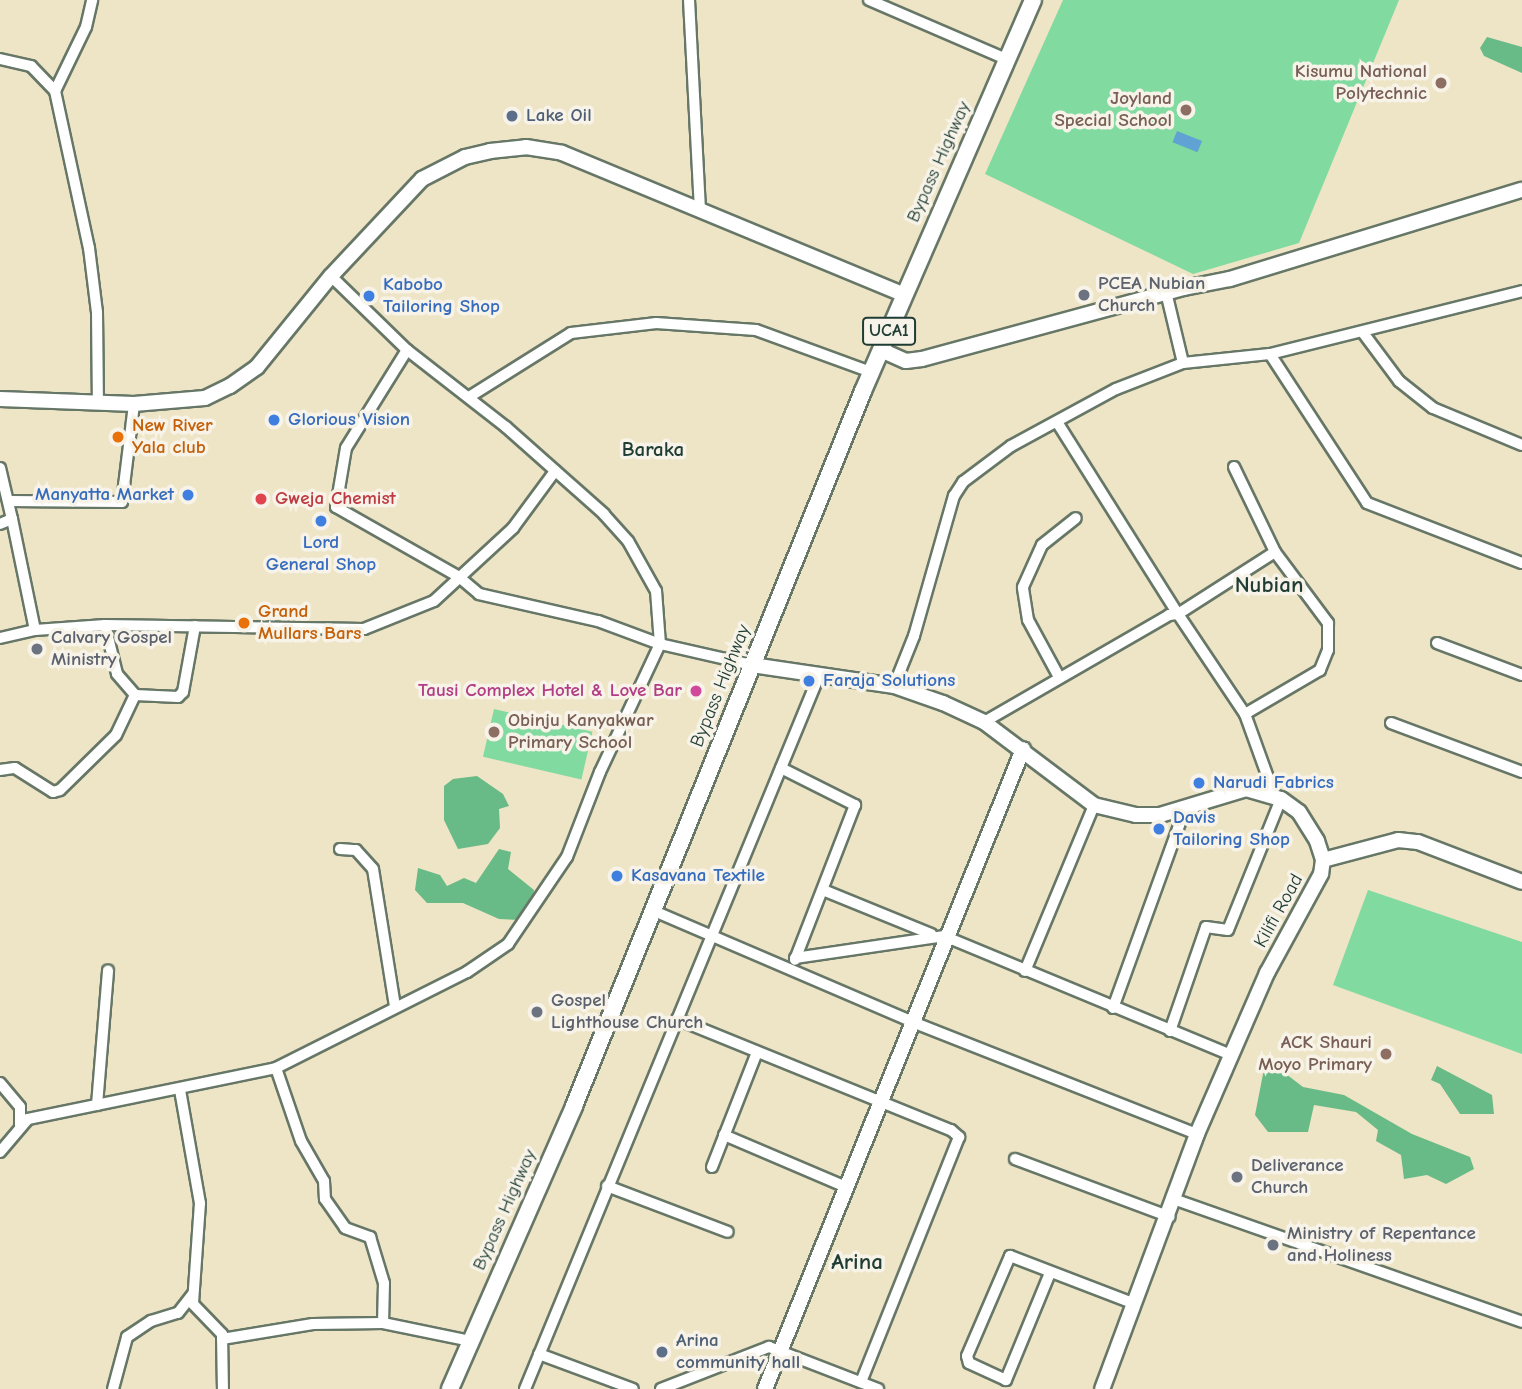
<!DOCTYPE html>
<html>
<head>
<meta charset="utf-8">
<style>
	body { margin:0 }
	#map { position:relative; width:1522px; height:1389px; overflow:hidden; background:#eee4c6; font-family:"Comic Neue",sans-serif }
	div>[style] { position:absolute }
	[style*='--x'] { left:calc(var(--x)*1px); top:calc(var(--y)*1px); width:calc(var(--w)*1px); rotate:calc(var(--a)*1deg) }
	.green>* { inset:0; background:#81daa0; transform-origin:0 0 }
	.forest>* { inset:0; background:#68ba86 }
	.water>* { inset:0; background:#60a2d3; transform-origin:0 0 }
	.roads { filter:drop-shadow(2px 0 #677767) drop-shadow(-2px 0 #677767) drop-shadow(0 2px #677767) drop-shadow(0 -2px #677767) }
	.street>* { height:10px; margin:-5px; padding:0 5px; transform-origin:5px; border-radius:5px; background:#fff }
	.secondary>* { height:14px; margin:-7px; padding:0 7px; transform-origin:7px; border-radius:7px; background:#fff }
	.primary>* { height:16px; margin:-8px; padding:0 8px; transform-origin:8px; border-radius:8px; background:#fff }
	.dots>* { width:19px; height:19px; translate:-50% -50%; box-sizing:border-box; border:4px solid #f7f3e8; border-radius:50% }
	span { translate:-50% -50%; white-space:nowrap; text-align:center; line-height:1.15; -webkit-text-stroke:7px #f7f3e8; paint-order:stroke }
	.shield-label span { padding:2px 5px; background:#f7f3e8; border:2px solid; border-radius:5px; -webkit-text-stroke-width:0 }
	.shield-label { font-size:18px; color:#1f3d34; font-weight:700 }
	.education-label { font-size:19px; color:#785e54; font-weight:700 }
	.right { translate:-100% -50%; text-align:right }
	.left { translate:0 -50%; text-align:left }
	.service-label { font-size:19px; color:#4e5e75; font-weight:700 }
	.street-label { font-size:19px; color:#1f3d34 }
	.worship-label { font-size:19px; color:#5b616d; font-weight:700 }
	.shop-label { font-size:19px; color:#366cbe; font-weight:700 }
	.food-label { font-size:19px; color:#c56008; font-weight:700 }
	.health-label { font-size:19px; color:#be3a42; font-weight:700 }
	.hotel-label { font-size:19px; color:#b23c85; font-weight:700 }
	.neighbourhood-label { font-size:21px; color:#1f3d34; font-weight:700 }
	.quarter-label { font-size:23px; color:#1f3d34; font-weight:700 }
</style>
</head>
<body>
<div id="map">
	<div class="green">
		<i style="clip-path:polygon(1063px 0,1399px 0,1299px 243px,1193px 274px,985px 174px)"></i>
		<i style="left:494px;top:709px;width:101px;height:49px;rotate:13deg"></i>
		<i style="clip-path:polygon(1368px 890px,1522px 942px,1522px 1054px,1333px 985px)"></i>
	</div>
	<div class="forest">
		<i style="clip-path:polygon(1487px 37px,1522px 47px,1522px 73px,1484px 56px,1480px 48px)"></i>
		<i style="clip-path:polygon(477px 776px,503px 794px,509px 806px,499px 809px,500px 828px,488px 844px,458px 849px,444px 820px,444px 786px,453px 779px)"></i>
		<i style="clip-path:polygon(499px 849px,511px 852px,508px 869px,534px 890px,532px 907px,522px 920px,499px 919px,463px 903px,427px 903px,415px 890px,418px 868px,440px 875px,447px 886px,464px 878px,476px 883px)"></i>
		<i style="clip-path:polygon(1273px 1064px,1303px 1087px,1344px 1095px,1412px 1134px,1470px 1157px,1474px 1169px,1446px 1184px,1427px 1175px,1404px 1179px,1401px 1155px,1376px 1141px,1378px 1130px,1356px 1112px,1314px 1105px,1308px 1132px,1268px 1132px,1255px 1115px,1264px 1069px)"></i>
		<i style="clip-path:polygon(1437px 1066px,1492px 1095px,1494px 1114px,1460px 1114px,1440px 1084px,1431px 1080px)"></i>
	</div>
	<div class="water">
		<i style="left:1177px;top:131px;width:27px;height:12px;rotate:22deg"></i>
	</div>
	<div class="roads">
		<div class="street">
			<i style="--x:689;--y:0;--w:208;--a:87"></i>
			<i style="--x:869;--y:0;--w:149;--a:23.3"></i>
			<i style="--x:0;--y:59;--w:32;--a:13"></i>
			<i style="--x:31;--y:66;--w:35;--a:46"></i>
			<i style="--x:55;--y:91;--w:161;--a:77.8"></i>
			<i style="--x:89;--y:248;--w:64;--a:82.9"></i>
			<i style="--x:97;--y:312;--w:89;--a:89.4"></i>
			<i style="--x:55;--y:91;--w:71;--a:-64.2"></i>
			<i style="--x:86;--y:27;--w:28;--a:-77"></i>
			<i style="--x:1166;--y:292;--w:73;--a:76.5"></i>
			<i style="--x:1183;--y:363;--w:87;--a:-5.9"></i>
			<i style="--x:1270;--y:354;--w:260;--a:-14"></i>
			<i style="--x:1364;--y:334;--w:59;--a:53.3"></i>
			<i style="--x:1399;--y:381;--w:43;--a:38.5"></i>
			<i style="--x:1433;--y:408;--w:96;--a:22.6"></i>
			<i style="--x:407;--y:350;--w:115;--a:121.9"></i>
			<i style="--x:346;--y:448;--w:60;--a:99.6"></i>
			<i style="--x:336;--y:507;--w:142;--a:29.6"></i>
			<i style="--x:459;--y:577;--w:26;--a:40"></i>
			<i style="--x:479;--y:594;--w:122;--a:12.8"></i>
			<i style="--x:598;--y:621;--w:66;--a:20.4"></i>
			<i style="--x:660;--y:644;--w:94;--a:12.9"></i>
			<i style="--x:1270;--y:354;--w:178;--a:56.9"></i>
			<i style="--x:1367;--y:503;--w:166;--a:21.2"></i>
			<i style="--x:469;--y:397;--w:120;--a:-32.1"></i>
			<i style="--x:571;--y:333;--w:86;--a:-6.7"></i>
			<i style="--x:656;--y:323;--w:100;--a:4"></i>
			<i style="--x:756;--y:330;--w:122;--a:20.1"></i>
			<i style="--x:1057;--y:422;--w:227;--a:57.8"></i>
			<i style="--x:1178;--y:614;--w:115;--a:-32.6"></i>
			<i style="--x:1234;--y:467;--w:94;--a:64.2"></i>
			<i style="--x:1275;--y:552;--w:89;--a:53.3"></i>
			<i style="--x:1328;--y:623;--w:27;--a:90"></i>
			<i style="--x:1328;--y:650;--w:22;--a:112"></i>
			<i style="--x:1320;--y:670;--w:87;--a:149.6"></i>
			<i style="--x:0;--y:468;--w:52;--a:76.8"></i>
			<i style="--x:9;--y:501;--w:113;--a:0.5"></i>
			<i style="--x:122;--y:502;--w:99;--a:-83"></i>
			<i style="--x:0;--y:524;--w:13;--a:-23"></i>
			<i style="--x:12;--y:519;--w:113;--a:78.3"></i>
			<i style="--x:105;--y:625;--w:50;--a:76.2"></i>
			<i style="--x:117;--y:674;--w:28;--a:49"></i>
			<i style="--x:0;--y:638;--w:36;--a:-13"></i>
			<i style="--x:35;--y:630;--w:70;--a:-4.1"></i>
			<i style="--x:105;--y:625;--w:259;--a:0.9"></i>
			<i style="--x:364;--y:629;--w:75;--a:-21.8"></i>
			<i style="--x:434;--y:601;--w:108;--a:-42.7"></i>
			<i style="--x:513;--y:528;--w:71;--a:-53.6"></i>
			<i style="--x:1437;--y:643;--w:91;--a:20.6"></i>
			<i style="--x:1059;--y:677;--w:65;--a:-118.5"></i>
			<i style="--x:1028;--y:620;--w:33;--a:-99"></i>
			<i style="--x:1023;--y:587;--w:46;--a:-65.7"></i>
			<i style="--x:1042;--y:545;--w:43;--a:-38.5"></i>
			<i style="--x:894;--y:686;--w:54;--a:-68.2"></i>
			<i style="--x:914;--y:636;--w:146;--a:-74.1"></i>
			<i style="--x:954;--y:496;--w:17;--a:-57"></i>
			<i style="--x:963;--y:482;--w:60;--a:-36.9"></i>
			<i style="--x:1011;--y:446;--w:119;--a:-28.5"></i>
			<i style="--x:1116;--y:389;--w:72;--a:-21.2"></i>
			<i style="--x:984;--y:722;--w:214;--a:-30"></i>
			<i style="--x:1169;--y:615;--w:9;--a:-6"></i>
			<i style="--x:1178;--y:614;--w:120;--a:56.2"></i>
			<i style="--x:1245;--y:714;--w:88;--a:70.1"></i>
			<i style="--x:1391;--y:723;--w:140;--a:20.5"></i>
			<i style="--x:781;--y:768;--w:83;--a:26.6"></i>
			<i style="--x:855;--y:805;--w:166;--a:111.2"></i>
			<i style="--x:0;--y:770;--w:15;--a:-8"></i>
			<i style="--x:15;--y:768;--w:45;--a:32.3"></i>
			<i style="--x:53;--y:792;--w:7;--a:-16"></i>
			<i style="--x:60;--y:790;--w:78;--a:-44.5"></i>
			<i style="--x:116;--y:735;--w:44;--a:-64.6"></i>
			<i style="--x:135;--y:695;--w:43;--a:2.7"></i>
			<i style="--x:178;--y:697;--w:7;--a:-45"></i>
			<i style="--x:183;--y:692;--w:67;--a:-79.7"></i>
			<i style="--x:340;--y:849;--w:16;--a:4"></i>
			<i style="--x:356;--y:850;--w:25;--a:48"></i>
			<i style="--x:373;--y:869;--w:140;--a:80.9"></i>
			<i style="--x:823;--y:890;--w:117;--a:22.2"></i>
			<i style="--x:654;--y:911;--w:284;--a:23.2"></i>
			<i style="--x:915;--y:1023;--w:303;--a:21.5"></i>
			<i style="--x:795;--y:958;--w:151;--a:-8.4"></i>
			<i style="--x:944;--y:936;--w:311;--a:22.5"></i>
			<i style="--x:1025;--y:971;--w:180;--a:-67.4"></i>
			<i style="--x:1113;--y:1008;--w:212;--a:-70.1"></i>
			<i style="--x:677;--y:1019;--w:296;--a:22.1"></i>
			<i style="--x:951;--y:1130;--w:11;--a:41"></i>
			<i style="--x:959;--y:1137;--w:264;--a:111.8"></i>
			<i style="--x:1170;--y:1031;--w:110;--a:-70.9"></i>
			<i style="--x:1206;--y:927;--w:22;--a:8"></i>
			<i style="--x:1228;--y:930;--w:141;--a:-68"></i>
			<i style="--x:276;--y:1068;--w:77;--a:71.1"></i>
			<i style="--x:301;--y:1141;--w:46;--a:60.1"></i>
			<i style="--x:324;--y:1181;--w:18;--a:87"></i>
			<i style="--x:325;--y:1199;--w:35;--a:55"></i>
			<i style="--x:345;--y:1228;--w:27;--a:20"></i>
			<i style="--x:370;--y:1237;--w:48;--a:73.1"></i>
			<i style="--x:384;--y:1283;--w:40;--a:91.4"></i>
			<i style="--x:383;--y:1323;--w:90;--a:11.6"></i>
			<i style="--x:0;--y:1083;--w:31;--a:50"></i>
			<i style="--x:20;--y:1107;--w:18;--a:90"></i>
			<i style="--x:180;--y:1090;--w:115;--a:80"></i>
			<i style="--x:200;--y:1203;--w:101;--a:94"></i>
			<i style="--x:193;--y:1304;--w:42;--a:46"></i>
			<i style="--x:222;--y:1334;--w:55;--a:89"></i>
			<i style="--x:97;--y:1105;--w:135;--a:-85.3"></i>
			<i style="--x:724;--y:1135;--w:133;--a:23.1"></i>
			<i style="--x:0;--y:1152;--w:43;--a:-49.7"></i>
			<i style="--x:28;--y:1119;--w:253;--a:-11.6"></i>
			<i style="--x:276;--y:1068;--w:214;--a:-26.7"></i>
			<i style="--x:467;--y:972;--w:50;--a:-34.3"></i>
			<i style="--x:508;--y:944;--w:105;--a:-55.9"></i>
			<i style="--x:567;--y:857;--w:91;--a:-68.8"></i>
			<i style="--x:600;--y:772;--w:141;--a:-64.9"></i>
			<i style="--x:660;--y:644;--w:53;--a:-94.3"></i>
			<i style="--x:656;--y:591;--w:57;--a:-119.2"></i>
			<i style="--x:628;--y:541;--w:36;--a:-132"></i>
			<i style="--x:604;--y:514;--w:131;--a:-138.4"></i>
			<i style="--x:506;--y:427;--w:125;--a:-142.1"></i>
			<i style="--x:407;--y:350;--w:106;--a:-135.8"></i>
			<i style="--x:1015;--y:1159;--w:165;--a:20.5"></i>
			<i style="--x:712;--y:1167;--w:123;--a:-68.6"></i>
			<i style="--x:607;--y:1186;--w:129;--a:20.8"></i>
			<i style="--x:1176;--y:1200;--w:367;--a:19.4"></i>
			<i style="--x:1050;--y:1273;--w:116;--a:112.4"></i>
			<i style="--x:1006;--y:1380;--w:41;--a:-155.3"></i>
			<i style="--x:969;--y:1363;--w:7;--a:-106"></i>
			<i style="--x:967;--y:1356;--w:109;--a:-66.7"></i>
			<i style="--x:1010;--y:1256;--w:134;--a:21"></i>
			<i style="--x:222;--y:1339;--w:92;--a:-9.4"></i>
			<i style="--x:313;--y:1324;--w:70;--a:-0.8"></i>
			<i style="--x:539;--y:1354;--w:100;--a:20.4"></i>
			<i style="--x:113;--y:1389;--w:54;--a:-74.9"></i>
			<i style="--x:127;--y:1337;--w:29;--a:-34"></i>
			<i style="--x:151;--y:1321;--w:28;--a:-17"></i>
			<i style="--x:178;--y:1313;--w:24;--a:-52"></i>
			<i style="--x:525;--y:1389;--w:769;--a:-67.6"></i>
			<i style="--x:661;--y:1389;--w:116;--a:-21.3"></i>
			<i style="--x:769;--y:1347;--w:117;--a:21.1"></i>
		</div>
		<div class="secondary">
			<i style="--x:881;--y:350;--w:27;--a:24"></i>
			<i style="--x:906;--y:361;--w:16;--a:-7"></i>
			<i style="--x:922;--y:359;--w:271;--a:-15.2"></i>
			<i style="--x:1184;--y:288;--w:47;--a:-11.1"></i>
			<i style="--x:1230;--y:279;--w:305;--a:-17"></i>
			<i style="--x:0;--y:399;--w:134;--a:2.1"></i>
			<i style="--x:134;--y:404;--w:71;--a:-4.8"></i>
			<i style="--x:205;--y:398;--w:28;--a:-26"></i>
			<i style="--x:230;--y:386;--w:33;--a:-35"></i>
			<i style="--x:257;--y:367;--w:117;--a:-50.9"></i>
			<i style="--x:331;--y:276;--w:133;--a:-46.8"></i>
			<i style="--x:422;--y:179;--w:48;--a:-27.1"></i>
			<i style="--x:465;--y:157;--w:26;--a:-13"></i>
			<i style="--x:490;--y:151;--w:36;--a:-6"></i>
			<i style="--x:526;--y:147;--w:36;--a:9"></i>
			<i style="--x:562;--y:153;--w:371;--a:22.5"></i>
			<i style="--x:752;--y:665;--w:144;--a:8.4"></i>
			<i style="--x:894;--y:686;--w:52;--a:19.1"></i>
			<i style="--x:943;--y:703;--w:45;--a:24.9"></i>
			<i style="--x:984;--y:722;--w:138;--a:37"></i>
			<i style="--x:1094;--y:805;--w:43;--a:13.4"></i>
			<i style="--x:1136;--y:815;--w:24;--a:0"></i>
			<i style="--x:1160;--y:815;--w:90;--a:-16.8"></i>
			<i style="--x:1246;--y:789;--w:36;--a:16"></i>
			<i style="--x:1281;--y:799;--w:22;--a:36"></i>
			<i style="--x:1299;--y:812;--w:34;--a:58"></i>
			<i style="--x:1317;--y:841;--w:20;--a:72"></i>
			<i style="--x:1323;--y:860;--w:14;--a:98"></i>
			<i style="--x:1321;--y:874;--w:113;--a:118.6"></i>
			<i style="--x:1267;--y:973;--w:176;--a:113.5"></i>
			<i style="--x:1197;--y:1134;--w:272;--a:110.4"></i>
			<i style="--x:1323;--y:860;--w:78;--a:-14.9"></i>
			<i style="--x:1398;--y:840;--w:20;--a:6"></i>
			<i style="--x:1418;--y:842;--w:111;--a:21"></i>
			<i style="--x:765;--y:1389;--w:690;--a:-68.04"></i>
		</div>
		<div class="primary">
			<i style="--x:450;--y:1389;--w:309;--a:-66.3"></i>
			<i style="--x:574;--y:1106;--w:771;--a:-67.99"></i>
			<i style="--x:863;--y:391;--w:426;--a:-66.5"></i>
		</div>
	</div>
	<div class="dots">
		<i style="left:1441px;top:83px;background:#8d6e63"></i>
		<i style="left:1186px;top:110px;background:#8d6e63"></i>
		<i style="left:512px;top:116px;background:#5c6f8a"></i>
		<i style="left:1084px;top:295px;background:#6b7280"></i>
		<i style="left:369px;top:296px;background:#3f7fe0"></i>
		<i style="left:274px;top:420px;background:#3f7fe0"></i>
		<i style="left:118px;top:437px;background:#e8710a"></i>
		<i style="left:188px;top:495px;background:#3f7fe0"></i>
		<i style="left:261px;top:499px;background:#e0444e"></i>
		<i style="left:321px;top:521px;background:#3f7fe0"></i>
		<i style="left:244px;top:623px;background:#e8710a"></i>
		<i style="left:37px;top:649px;background:#6b7280"></i>
		<i style="left:809px;top:681px;background:#3f7fe0"></i>
		<i style="left:696px;top:691px;background:#d1479c"></i>
		<i style="left:494px;top:732px;background:#8d6e63"></i>
		<i style="left:1199px;top:783px;background:#3f7fe0"></i>
		<i style="left:1159px;top:829px;background:#3f7fe0"></i>
		<i style="left:617px;top:876px;background:#3f7fe0"></i>
		<i style="left:537px;top:1012px;background:#6b7280"></i>
		<i style="left:1386px;top:1054px;background:#8d6e63"></i>
		<i style="left:1237px;top:1177px;background:#6b7280"></i>
		<i style="left:1273px;top:1245px;background:#6b7280"></i>
		<i style="left:662px;top:1352px;background:#5c6f8a"></i>
	</div>
	<div class="shield-label">
		<span style="left:889px;top:331px">UCA1</span>
	</div>
	<div class="education-label">
		<span class="right" style="left:1427px;top:83px">Kisumu National<br>Polytechnic</span>
		<span class="right" style="left:1172px;top:110px">Joyland<br>Special School</span>
		<span class="left" style="left:508px;top:732px">Obinju Kanyakwar<br>Primary School</span>
		<span class="right" style="left:1372px;top:1054px">ACK Shauri<br>Moyo Primary</span>
	</div>
	<div class="service-label">
		<span class="left" style="left:526px;top:116px">Lake Oil</span>
		<span class="left" style="left:676px;top:1352px">Arina<br>community hall</span>
	</div>
	<div class="street-label">
		<span style="left:939px;top:162px;rotate:-66deg">Bypass Highway</span>
		<span style="left:721px;top:686px;rotate:-68deg">Bypass Highway</span>
		<span style="left:1279px;top:911px;rotate:-61deg">Kilifi Road</span>
		<span style="left:505px;top:1210px;rotate:-66deg">Bypass Highway</span>
	</div>
	<div class="worship-label">
		<span class="left" style="left:1098px;top:295px">PCEA Nubian<br>Church</span>
		<span class="left" style="left:51px;top:649px">Calvary Gospel<br>Ministry</span>
		<span class="left" style="left:551px;top:1012px">Gospel<br>Lighthouse Church</span>
		<span class="left" style="left:1251px;top:1177px">Deliverance<br>Church</span>
		<span class="left" style="left:1287px;top:1245px">Ministry of Repentance<br>and Holiness</span>
	</div>
	<div class="shop-label">
		<span class="left" style="left:383px;top:296px">Kabobo<br>Tailoring Shop</span>
		<span class="left" style="left:288px;top:420px">Glorious Vision</span>
		<span class="right" style="left:174px;top:495px">Manyatta Market</span>
		<span style="left:321px;top:554px">Lord<br>General Shop</span>
		<span class="left" style="left:823px;top:681px">Faraja Solutions</span>
		<span class="left" style="left:1213px;top:783px">Narudi Fabrics</span>
		<span class="left" style="left:1173px;top:829px">Davis<br>Tailoring Shop</span>
		<span class="left" style="left:631px;top:876px">Kasavana Textile</span>
	</div>
	<div class="food-label">
		<span class="left" style="left:132px;top:437px">New River<br>Yala club</span>
		<span class="left" style="left:258px;top:623px">Grand<br>Mullars Bars</span>
	</div>
	<div class="health-label">
		<span class="left" style="left:275px;top:499px">Gweja Chemist</span>
	</div>
	<div class="hotel-label">
		<span class="right" style="left:682px;top:691px">Tausi Complex Hotel &amp; Love Bar</span>
	</div>
	<div class="neighbourhood-label">
		<span style="left:653px;top:449px">Baraka</span>
	</div>
	<div class="quarter-label">
		<span style="left:1269px;top:585px">Nubian</span>
		<span style="left:857px;top:1262px">Arina</span>
	</div>
</div>
</body>
</html>
